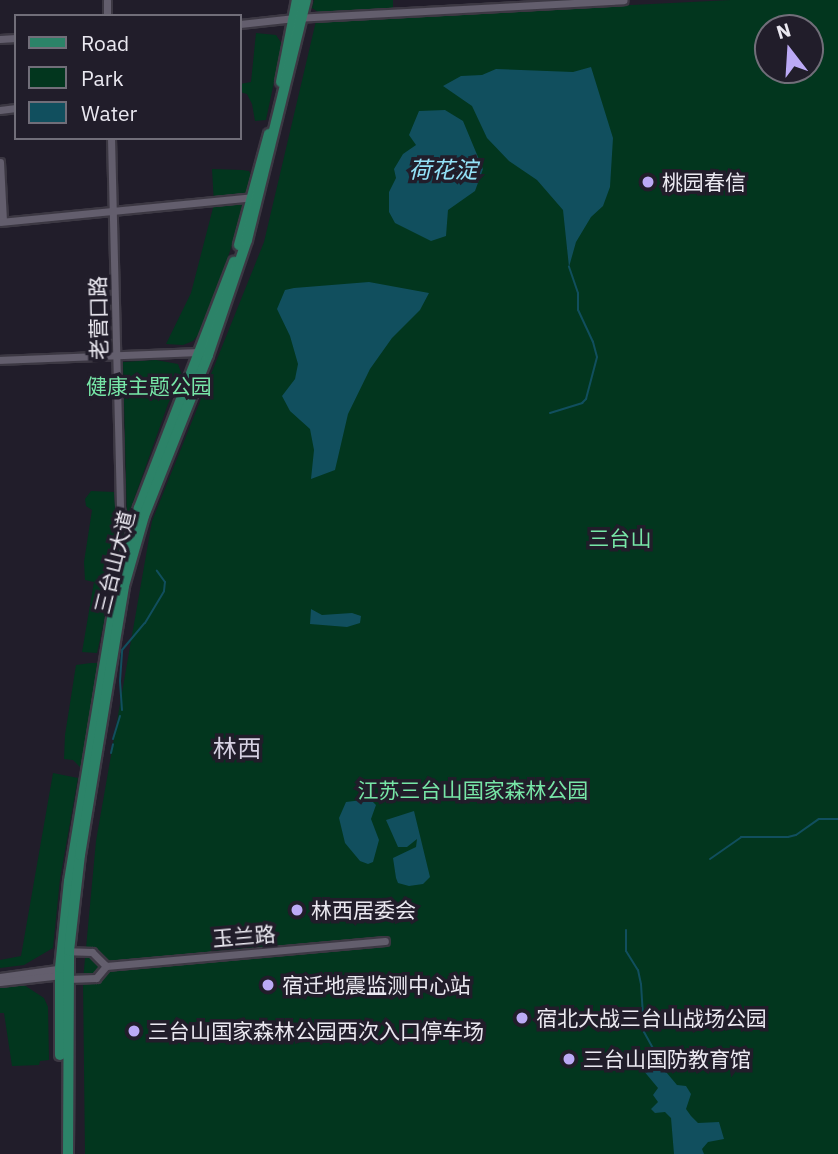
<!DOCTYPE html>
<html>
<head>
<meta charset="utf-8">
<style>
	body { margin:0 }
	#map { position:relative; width:838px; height:1154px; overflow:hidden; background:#211d2a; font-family:"IBM Plex Sans","Noto Sans SC",sans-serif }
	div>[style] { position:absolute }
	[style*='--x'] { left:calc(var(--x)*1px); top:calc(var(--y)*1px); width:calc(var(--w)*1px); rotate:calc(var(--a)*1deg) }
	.green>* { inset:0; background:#02361e }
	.water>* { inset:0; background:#114f5e }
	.stream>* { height:2px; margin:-1px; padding:0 1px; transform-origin:1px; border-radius:1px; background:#114f5e }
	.roads { filter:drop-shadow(2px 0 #3c3843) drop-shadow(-2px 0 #3c3843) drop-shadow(0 2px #3c3843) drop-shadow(0 -2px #3c3843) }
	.minor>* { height:7px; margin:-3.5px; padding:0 3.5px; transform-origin:3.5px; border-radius:3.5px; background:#635e6d }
	.major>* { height:10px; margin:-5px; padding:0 5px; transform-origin:5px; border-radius:5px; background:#2c8368 }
	.dots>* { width:19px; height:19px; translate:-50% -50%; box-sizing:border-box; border:4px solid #211d2a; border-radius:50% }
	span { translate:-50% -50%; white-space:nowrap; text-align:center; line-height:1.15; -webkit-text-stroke:7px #211d2a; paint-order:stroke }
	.poi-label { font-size:21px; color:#eae8f0 }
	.left { translate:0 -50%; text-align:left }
	.street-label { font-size:21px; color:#eae8f0 }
	.park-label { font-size:21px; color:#77e6a7 }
	.water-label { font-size:23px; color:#94e2f8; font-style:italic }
	.quarter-label { font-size:24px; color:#d6d1e2 }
	.legend { position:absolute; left:14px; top:14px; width:228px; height:126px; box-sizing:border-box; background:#211d2a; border:2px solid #716e79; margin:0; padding:9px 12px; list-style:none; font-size:21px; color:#eae8f0 }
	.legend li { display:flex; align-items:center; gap:14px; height:35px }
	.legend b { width:35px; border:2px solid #716e79 }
	.north { position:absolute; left:754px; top:14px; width:70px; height:70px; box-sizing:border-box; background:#211d2a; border:2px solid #716e79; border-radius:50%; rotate:343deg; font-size:19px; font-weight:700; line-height:28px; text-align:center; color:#eae8f0 }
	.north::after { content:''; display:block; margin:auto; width:24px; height:32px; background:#bcaaf6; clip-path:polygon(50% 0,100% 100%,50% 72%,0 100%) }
</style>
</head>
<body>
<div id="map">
	<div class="green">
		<i style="clip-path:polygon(314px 0,393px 0,393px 10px,321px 14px,312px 8px)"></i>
		<i style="clip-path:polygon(evenodd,731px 0,838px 0,838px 1154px,85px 1154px,83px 980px,96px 841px,152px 521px,264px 242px,316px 21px,731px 0,768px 28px,810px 28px,810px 70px,768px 70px,768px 28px)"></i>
		<i style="clip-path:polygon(256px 33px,276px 35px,282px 44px,266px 120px,255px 121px,252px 104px,247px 94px,240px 92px,240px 84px,251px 82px)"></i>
		<i style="clip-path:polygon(212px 169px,242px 170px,249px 171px,253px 179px,220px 282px,198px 335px,193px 341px,183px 345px,166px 344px,191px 293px,214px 204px)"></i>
		<i style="clip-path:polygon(156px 360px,178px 364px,182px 375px,168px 404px,127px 519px,123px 362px)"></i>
		<i style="clip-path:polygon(91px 491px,114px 492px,116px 517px,125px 529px,97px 653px,82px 652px,94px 582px,85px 580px,84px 562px,92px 510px,86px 506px,85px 499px)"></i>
		<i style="clip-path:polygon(91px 663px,98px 663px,82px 769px,73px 760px,64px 759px,65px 735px,76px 665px)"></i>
		<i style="clip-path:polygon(53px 773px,78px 778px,60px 879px,53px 948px,24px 965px,0 968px,0 960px,21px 956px)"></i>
		<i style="clip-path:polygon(24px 985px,44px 998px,48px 1007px,49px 1060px,40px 1061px,39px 1065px,12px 1066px,4px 1013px,0 1013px,0 988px)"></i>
	</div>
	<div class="water">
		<i style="clip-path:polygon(591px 67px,613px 138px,610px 187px,603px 206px,591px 217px,576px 242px,569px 267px,563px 210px,537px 180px,509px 161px,487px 138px,472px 106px,443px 86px,461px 76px,482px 75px,496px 69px,573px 72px)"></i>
		<i style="clip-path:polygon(445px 110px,463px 121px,483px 169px,475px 191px,448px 210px,446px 236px,431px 241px,395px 223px,389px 212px,389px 192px,396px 178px,394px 169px,403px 154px,416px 145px,409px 135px,419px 111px)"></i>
		<i style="clip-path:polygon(369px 282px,429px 293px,420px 310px,392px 338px,370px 369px,348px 414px,335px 470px,311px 479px,314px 450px,310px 429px,290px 411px,282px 396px,295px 379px,298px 364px,290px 336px,277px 309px,285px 290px,294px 288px)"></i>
		<i style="clip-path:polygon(311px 609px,322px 615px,352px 613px,361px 616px,360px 623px,347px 627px,310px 624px)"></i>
		<i style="clip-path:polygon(370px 799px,376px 805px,371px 819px,379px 840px,373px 862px,368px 864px,360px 861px,345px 843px,339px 818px,346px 802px)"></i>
		<i style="clip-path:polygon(414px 811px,430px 877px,423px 884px,409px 886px,398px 883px,396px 878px,393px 858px,416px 847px,417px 839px,407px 847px,398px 847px,386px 820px)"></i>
		<i style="clip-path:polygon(653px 1048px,661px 1066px,677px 1085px,686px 1086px,691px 1094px,686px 1109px,691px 1116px,698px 1123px,719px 1122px,724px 1139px,708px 1142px,702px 1149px,704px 1154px,674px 1154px,671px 1118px,665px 1112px,655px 1113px,651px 1109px,658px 1102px,653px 1095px,658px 1088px,643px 1070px,634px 1066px,642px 1060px,640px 1052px,647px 1055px)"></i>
	</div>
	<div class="stream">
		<i style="--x:550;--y:413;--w:34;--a:-17"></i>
		<i style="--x:582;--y:403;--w:6;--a:-45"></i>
		<i style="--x:586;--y:399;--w:43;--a:-75.3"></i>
		<i style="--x:597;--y:357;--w:16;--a:-105"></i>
		<i style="--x:593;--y:342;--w:35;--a:-115"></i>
		<i style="--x:578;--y:310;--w:17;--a:-90"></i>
		<i style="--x:578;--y:293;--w:28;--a:-109"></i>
		<i style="--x:122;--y:710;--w:29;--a:-94"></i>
		<i style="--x:120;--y:681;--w:31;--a:-86"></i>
		<i style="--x:122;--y:650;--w:35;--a:-50"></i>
		<i style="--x:145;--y:623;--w:37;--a:-59"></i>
		<i style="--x:164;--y:591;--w:9;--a:-84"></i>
		<i style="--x:165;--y:582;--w:14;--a:-126"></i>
		<i style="--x:113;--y:739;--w:24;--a:-73"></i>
		<i style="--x:111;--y:753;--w:9;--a:-77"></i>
		<i style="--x:710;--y:859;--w:38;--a:-35"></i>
		<i style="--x:741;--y:837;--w:47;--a:0"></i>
		<i style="--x:788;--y:837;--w:8;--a:-14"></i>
		<i style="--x:796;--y:835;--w:28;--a:-35"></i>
		<i style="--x:819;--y:819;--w:19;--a:0"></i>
		<i style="--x:626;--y:930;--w:21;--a:90"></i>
		<i style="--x:626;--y:951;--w:22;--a:58"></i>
		<i style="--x:638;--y:970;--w:14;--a:78"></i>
		<i style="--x:641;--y:984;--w:48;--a:86.4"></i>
		<i style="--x:644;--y:1032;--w:18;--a:61"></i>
	</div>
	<div class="roads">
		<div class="minor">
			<i style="--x:107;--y:0;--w:16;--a:90"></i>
			<i style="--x:240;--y:24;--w:55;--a:-6.2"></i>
			<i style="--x:295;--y:18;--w:329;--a:-3.1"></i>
			<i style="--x:0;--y:39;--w:16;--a:-4"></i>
			<i style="--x:0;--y:110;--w:16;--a:-7"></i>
			<i style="--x:111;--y:138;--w:370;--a:88.6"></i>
			<i style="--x:120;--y:508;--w:10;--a:79"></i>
			<i style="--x:122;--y:518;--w:17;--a:31"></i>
			<i style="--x:0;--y:162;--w:59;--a:87.1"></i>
			<i style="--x:0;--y:222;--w:255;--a:-5.6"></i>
			<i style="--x:0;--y:360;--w:202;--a:-2.3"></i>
			<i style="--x:106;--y:966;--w:280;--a:-5.1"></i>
			<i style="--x:0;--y:977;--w:65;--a:-8"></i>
			<i style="--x:68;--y:979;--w:28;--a:-2"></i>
			<i style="--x:96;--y:978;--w:16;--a:-50"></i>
			<i style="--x:106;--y:966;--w:20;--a:-135"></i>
			<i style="--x:92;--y:952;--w:23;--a:-178"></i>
			<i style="--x:0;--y:982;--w:62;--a:-6.4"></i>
		</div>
		<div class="major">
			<i style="--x:281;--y:82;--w:84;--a:-79"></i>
			<i style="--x:239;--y:245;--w:115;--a:-74.9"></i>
			<i style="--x:60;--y:1055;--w:87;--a:-90"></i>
			<i style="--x:60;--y:968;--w:87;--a:-84.1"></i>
			<i style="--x:69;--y:881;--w:303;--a:-80.7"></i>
			<i style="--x:118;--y:582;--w:77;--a:-74.2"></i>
			<i style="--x:139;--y:508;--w:264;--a:-68.9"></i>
			<i style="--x:68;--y:1154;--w:203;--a:-89.7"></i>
			<i style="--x:69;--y:951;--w:97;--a:-83.5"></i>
			<i style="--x:80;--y:855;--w:273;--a:-80.7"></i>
			<i style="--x:124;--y:586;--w:73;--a:-74.1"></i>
			<i style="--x:144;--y:516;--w:173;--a:-68.3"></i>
			<i style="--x:208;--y:355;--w:121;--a:-71.3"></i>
			<i style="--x:247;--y:240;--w:247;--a:-76.2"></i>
		</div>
	</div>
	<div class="dots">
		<i style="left:648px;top:182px;background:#bcaaf6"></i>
		<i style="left:297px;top:910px;background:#bcaaf6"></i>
		<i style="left:268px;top:985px;background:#bcaaf6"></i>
		<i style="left:522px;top:1018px;background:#bcaaf6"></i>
		<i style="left:134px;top:1031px;background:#bcaaf6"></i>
		<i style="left:569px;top:1059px;background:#bcaaf6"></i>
	</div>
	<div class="poi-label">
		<span class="left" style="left:662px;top:182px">桃园春信</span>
		<span class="left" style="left:311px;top:910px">林西居委会</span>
		<span class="left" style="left:282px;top:985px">宿迁地震监测中心站</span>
		<span class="left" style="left:536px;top:1018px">宿北大战三台山战场公园</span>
		<span class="left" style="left:148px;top:1031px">三台山国家森林公园西次入口停车场</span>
		<span class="left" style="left:583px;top:1059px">三台山国防教育馆</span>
	</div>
	<div class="street-label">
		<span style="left:98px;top:318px;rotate:-91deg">老营口路</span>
		<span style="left:114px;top:562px;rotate:-76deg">三台山大道</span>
		<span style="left:244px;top:936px;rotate:-5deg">玉兰路</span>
	</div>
	<div class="park-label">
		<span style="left:149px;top:386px">健康主题公园</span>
		<span style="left:620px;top:538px">三台山</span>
		<span style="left:473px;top:790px">江苏三台山国家森林公园</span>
	</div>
	<div class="water-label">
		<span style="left:443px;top:169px">荷花淀</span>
	</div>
	<div class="quarter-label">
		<span style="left:237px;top:749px">林西</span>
	</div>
	<ul class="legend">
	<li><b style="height:9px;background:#2c8368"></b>Road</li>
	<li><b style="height:19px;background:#02361e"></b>Park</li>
	<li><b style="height:19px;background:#114f5e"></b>Water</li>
	</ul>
	<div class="north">N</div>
</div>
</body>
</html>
